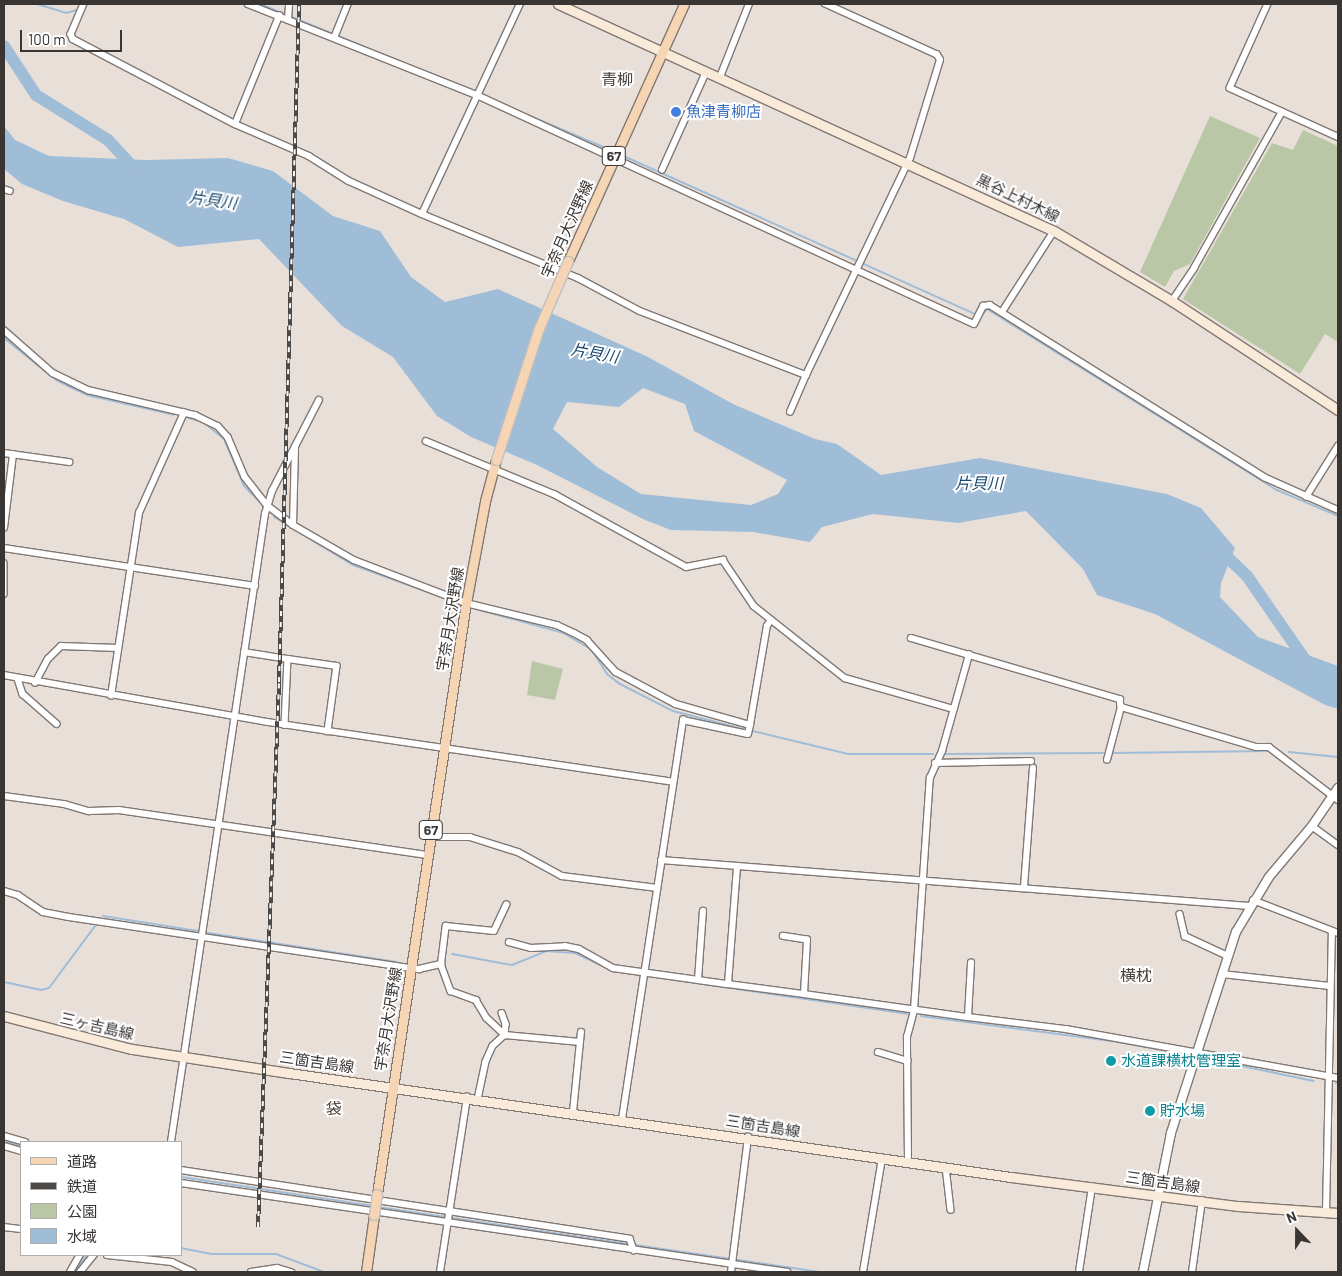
<!DOCTYPE html>
<html>
<head>
<meta charset="utf-8">
<style>
	body { margin:0 }
	#map { position:relative; width:1342px; height:1276px; overflow:hidden; background:#e9dfd9; font-family:Barlow,"Noto Sans JP",sans-serif }
	div>[style] { position:absolute }
	[style*='--x'] { left:calc(var(--x)*1px); top:calc(var(--y)*1px); width:calc(var(--w)*1px); rotate:calc(var(--a)*1deg) }
	.green>* { inset:0; background:#b9c7a7 }
	.water>* { inset:0; background:#a0bdd8 }
	.stream>* { height:2px; margin:-1px; padding:0 1px; transform-origin:1px; border-radius:1px; background:#a0bdd8 }
	.river>* { height:12px; margin:-6px; padding:0 6px; transform-origin:6px; border-radius:6px; background:#a0bdd8 }
	.roads { filter:drop-shadow(1px 0 #817873) drop-shadow(-1px 0 #817873) drop-shadow(0 1px #817873) drop-shadow(0 -1px #817873) }
	.minor>* { height:5.5px; margin:-2.75px; padding:0 2.75px; transform-origin:2.75px; border-radius:2.75px; background:#fff }
	.tertiary>* { height:8px; margin:-4px; padding:0 4px; transform-origin:4px; border-radius:4px; background:#fff }
	.secondary>* { height:9px; margin:-4.5px; padding:0 4.5px; transform-origin:4.5px; border-radius:4.5px; background:#faeada }
	.primary>* { height:9px; margin:-4.5px; padding:0 4.5px; transform-origin:4.5px; border-radius:4.5px; background:#f6d5b5 }
	.rail>* { height:4px; margin-top:-2px; transform-origin:0; background:repeating-linear-gradient(90deg,#fff 0 5.5px,#4d4946 0 11px); box-sizing:border-box; border-block:1px solid #4d4946 }
	.bridges { filter:drop-shadow(1px 0 #c0bebe) drop-shadow(-1px 0 #c0bebe) drop-shadow(0 1px #c0bebe) drop-shadow(0 -1px #c0bebe) }
	.primary-bridge>* { height:9px; margin:-4.5px; padding:0 4.5px; transform-origin:4.5px; border-radius:4.5px; background:#f6d5b5 }
	.dots>* { width:14px; height:14px; translate:-50% -50%; box-sizing:border-box; border:2px solid #fff; border-radius:50% }
	span { translate:-50% -50%; white-space:nowrap; text-align:center; line-height:1.15; -webkit-text-stroke:4px #fff; paint-order:stroke }
	.shield-label span { padding:1px 4px; background:#fff; border:1px solid; border-radius:4px; -webkit-text-stroke-width:0 }
	.shield-label { font-size:14px; color:#393533; font-weight:700 }
	.shop-label { font-size:15px; color:#366cbe }
	.left { translate:0 -50%; text-align:left }
	.street-label { font-size:15px; color:#393533 }
	.culture-label { font-size:15px; color:#0d838f }
	.neighbourhood-label { font-size:16px; color:#4a423d }
	.water-label { font-size:16px; color:#1a486d; font-style:italic }
	.frame { position:absolute; inset:0; border:5px solid #393533; pointer-events:none }
	.legend { position:absolute; left:20px; top:1141px; width:162px; height:115px; box-sizing:border-box; background:#fff; border:1px solid #b0aead; margin:0; padding:6px 9px; list-style:none; font-size:15px; color:#393533 }
	.legend li { display:flex; align-items:center; gap:10px; height:25px }
	.legend b { width:25px; border:1px solid #b0aead }
	.north { position:absolute; left:1272px; top:1206px; width:50px; height:50px; -webkit-text-stroke:4px #fff; paint-order:stroke; rotate:338deg; font-size:14px; font-weight:700; line-height:20px; text-align:center; color:#393533 }
	.north::after { content:''; display:block; margin:auto; width:18px; height:22px; background:#393533; clip-path:polygon(50% 0,100% 100%,50% 72%,0 100%) }
	.scale { position:absolute; left:20px; top:30px; width:102px; height:22px; box-sizing:border-box; border:2px solid #393533; border-top:0; padding-left:6px; font-size:15px; line-height:18px; white-space:nowrap; color:#393533; -webkit-text-stroke:4px #fff; paint-order:stroke }
</style>
</head>
<body>
<div id="map">
	<div class="green">
		<i style="clip-path:polygon(1210px 116px,1260px 138px,1190px 264px,1174px 271px,1165px 287px,1140px 272px)"></i>
		<i style="clip-path:polygon(1303px 130px,1338px 146px,1338px 342px,1325px 334px,1300px 374px,1183px 299px,1272px 143px,1293px 150px)"></i>
		<i style="clip-path:polygon(532px 661px,563px 669px,555px 700px,527px 695px)"></i>
	</div>
	<div class="water">
		<i style="clip-path:polygon(evenodd,4px 126px,15px 140px,49px 156px,146px 160px,228px 158px,273px 171px,333px 216px,380px 231px,411px 277px,445px 302px,498px 289px,648px 357px,733px 404px,815px 439px,837px 444px,881px 475px,980px 458px,1167px 494px,1201px 508px,1235px 548px,1221px 583px,1220px 597px,1258px 637px,1338px 666px,1338px 709px,1325px 705px,1155px 614px,1097px 595px,1083px 569px,1026px 511px,958px 523px,873px 514px,822px 527px,810px 542px,753px 532px,671px 530px,645px 520px,537px 465px,471px 437px,437px 416px,393px 357px,342px 326px,259px 239px,178px 247px,124px 219px,63px 201px,22px 184px,4px 169px,4px 126px,643px 388px,685px 404px,694px 431px,787px 480px,778px 494px,751px 505px,641px 494px,597px 467px,553px 429px,567px 402px,619px 407px,643px 388px)"></i>
	</div>
	<div class="stream">
		<i style="--x:37;--y:4;--w:30;--a:17"></i>
		<i style="--x:66;--y:13;--w:15;--a:-16"></i>
		<i style="--x:260;--y:4;--w:145;--a:22.3"></i>
		<i style="--x:504;--y:105;--w:121;--a:22.9"></i>
		<i style="--x:619;--y:154;--w:393;--a:24.2"></i>
		<i style="--x:981;--y:316;--w:9;--a:-49"></i>
		<i style="--x:987;--y:309;--w:342;--a:32"></i>
		<i style="--x:1277;--y:490;--w:66;--a:23.1"></i>
		<i style="--x:4;--y:338;--w:67;--a:38.9"></i>
		<i style="--x:56;--y:380;--w:13;--a:27"></i>
		<i style="--x:68;--y:386;--w:21;--a:25"></i>
		<i style="--x:87;--y:395;--w:89;--a:12.9"></i>
		<i style="--x:188;--y:418;--w:16;--a:15"></i>
		<i style="--x:203;--y:422;--w:27;--a:39"></i>
		<i style="--x:224;--y:439;--w:51;--a:66.9"></i>
		<i style="--x:244;--y:486;--w:24;--a:45"></i>
		<i style="--x:274;--y:517;--w:92;--a:31.3"></i>
		<i style="--x:353;--y:565;--w:112;--a:19.9"></i>
		<i style="--x:476;--y:609;--w:90;--a:15.4"></i>
		<i style="--x:563;--y:633;--w:32;--a:30"></i>
		<i style="--x:591;--y:649;--w:30;--a:57"></i>
		<i style="--x:607;--y:674;--w:16;--a:38"></i>
		<i style="--x:620;--y:684;--w:59;--a:27"></i>
		<i style="--x:673;--y:711;--w:76;--a:14.4"></i>
		<i style="--x:753;--y:731;--w:98;--a:13.6"></i>
		<i style="--x:848;--y:754;--w:85;--a:0"></i>
		<i style="--x:1289;--y:752;--w:49;--a:5.8"></i>
		<i style="--x:1112;--y:753;--w:156;--a:-0.7"></i>
		<i style="--x:945;--y:754;--w:158;--a:-0.4"></i>
		<i style="--x:103;--y:916;--w:96;--a:9"></i>
		<i style="--x:208;--y:933;--w:191;--a:8.7"></i>
		<i style="--x:452;--y:954;--w:61;--a:10.4"></i>
		<i style="--x:512;--y:965;--w:37;--a:-22"></i>
		<i style="--x:546;--y:951;--w:29;--a:4"></i>
		<i style="--x:575;--y:953;--w:42;--a:25.3"></i>
		<i style="--x:623;--y:972;--w:12;--a:9"></i>
		<i style="--x:648;--y:976;--w:262;--a:8.3"></i>
		<i style="--x:4;--y:982;--w:38;--a:12"></i>
		<i style="--x:41;--y:990;--w:8;--a:-14"></i>
		<i style="--x:49;--y:988;--w:77;--a:-53.4"></i>
		<i style="--x:921;--y:1016;--w:199;--a:7.5"></i>
		<i style="--x:1118;--y:1042;--w:66;--a:10.5"></i>
		<i style="--x:1203;--y:1058;--w:113;--a:11.7"></i>
		<i style="--x:1336;--y:1083;--w:2;--a:0"></i>
		<i style="--x:4;--y:1141;--w:18;--a:16"></i>
		<i style="--x:181;--y:1177;--w:194;--a:8.6"></i>
		<i style="--x:378;--y:1207;--w:255;--a:8.4"></i>
		<i style="--x:635;--y:1245;--w:187;--a:8.3"></i>
		<i style="--x:181;--y:1248;--w:31;--a:11"></i>
		<i style="--x:211;--y:1254;--w:65;--a:0"></i>
		<i style="--x:276;--y:1254;--w:51;--a:20.6"></i>
		<i style="--x:74;--y:1272;--w:21;--a:-53"></i>
	</div>
	<div class="river">
		<i style="--x:4;--y:46;--w:59;--a:56.9"></i>
		<i style="--x:36;--y:95;--w:85;--a:32"></i>
		<i style="--x:108;--y:140;--w:41;--a:47"></i>
		<i style="--x:1219;--y:549;--w:39;--a:44"></i>
		<i style="--x:1247;--y:576;--w:111;--a:55.3"></i>
	</div>
	<div class="roads">
		<div class="minor">
			<i style="--x:84;--y:4;--w:33;--a:113"></i>
			<i style="--x:71;--y:34;--w:5;--a:68"></i>
			<i style="--x:73;--y:39;--w:183;--a:27.7"></i>
			<i style="--x:235;--y:124;--w:117;--a:-67.8"></i>
			<i style="--x:248;--y:4;--w:246;--a:21.7"></i>
			<i style="--x:477;--y:95;--w:547;--a:24.74"></i>
			<i style="--x:974;--y:324;--w:20;--a:-63"></i>
			<i style="--x:983;--y:306;--w:7;--a:-8"></i>
			<i style="--x:990;--y:305;--w:324;--a:32.1"></i>
			<i style="--x:1264;--y:477;--w:81;--a:24"></i>
			<i style="--x:1268;--y:4;--w:92;--a:114.3"></i>
			<i style="--x:1230;--y:88;--w:119;--a:24.4"></i>
			<i style="--x:288;--y:20;--w:16;--a:-86"></i>
			<i style="--x:334;--y:38;--w:37;--a:-68"></i>
			<i style="--x:720;--y:77;--w:79;--a:-68.3"></i>
			<i style="--x:235;--y:124;--w:81;--a:23.4"></i>
			<i style="--x:309;--y:156;--w:47;--a:32"></i>
			<i style="--x:349;--y:181;--w:80;--a:24.3"></i>
			<i style="--x:422;--y:214;--w:232;--a:-65"></i>
			<i style="--x:662;--y:170;--w:107;--a:-65.8"></i>
			<i style="--x:4;--y:189;--w:6;--a:18"></i>
			<i style="--x:422;--y:214;--w:169;--a:22.3"></i>
			<i style="--x:578;--y:278;--w:70;--a:28"></i>
			<i style="--x:640;--y:311;--w:178;--a:21.1"></i>
			<i style="--x:806;--y:375;--w:241;--a:-64.4"></i>
			<i style="--x:910;--y:158;--w:102;--a:-73"></i>
			<i style="--x:940;--y:60;--w:6;--a:-121"></i>
			<i style="--x:937;--y:55;--w:123;--a:-155.5"></i>
			<i style="--x:1172;--y:301;--w:40;--a:-56"></i>
			<i style="--x:1194;--y:268;--w:179;--a:-60.6"></i>
			<i style="--x:1002;--y:312;--w:96;--a:-57.3"></i>
			<i style="--x:4;--y:330;--w:65;--a:41.3"></i>
			<i style="--x:53;--y:373;--w:39;--a:26"></i>
			<i style="--x:88;--y:390;--w:110;--a:13.2"></i>
			<i style="--x:195;--y:415;--w:25;--a:26"></i>
			<i style="--x:218;--y:426;--w:15;--a:48"></i>
			<i style="--x:228;--y:437;--w:43;--a:67"></i>
			<i style="--x:245;--y:477;--w:37;--a:52"></i>
			<i style="--x:268;--y:506;--w:31;--a:37"></i>
			<i style="--x:293;--y:525;--w:70;--a:29.8"></i>
			<i style="--x:354;--y:560;--w:120;--a:21"></i>
			<i style="--x:466;--y:603;--w:94;--a:13.6"></i>
			<i style="--x:557;--y:625;--w:19;--a:25"></i>
			<i style="--x:574;--y:633;--w:15;--a:28"></i>
			<i style="--x:587;--y:640;--w:43;--a:47.8"></i>
			<i style="--x:616;--y:672;--w:68;--a:28.1"></i>
			<i style="--x:676;--y:704;--w:77;--a:15.8"></i>
			<i style="--x:750;--y:725;--w:100;--a:-80.3"></i>
			<i style="--x:767;--y:626;--w:7;--a:-56"></i>
			<i style="--x:790;--y:412;--w:40;--a:-66.6"></i>
			<i style="--x:426;--y:441;--w:139;--a:22.5"></i>
			<i style="--x:554;--y:494;--w:151;--a:28.9"></i>
			<i style="--x:686;--y:567;--w:38;--a:-11"></i>
			<i style="--x:723;--y:560;--w:55;--a:56"></i>
			<i style="--x:754;--y:606;--w:116;--a:38.4"></i>
			<i style="--x:845;--y:678;--w:113;--a:15.9"></i>
			<i style="--x:4;--y:453;--w:66;--a:7.9"></i>
			<i style="--x:1306;--y:497;--w:60;--a:-57.9"></i>
			<i style="--x:293;--y:525;--w:78;--a:-88.5"></i>
			<i style="--x:4;--y:528;--w:74;--a:-83"></i>
			<i style="--x:4;--y:548;--w:254;--a:8.6"></i>
			<i style="--x:4;--y:563;--w:31;--a:90"></i>
			<i style="--x:911;--y:638;--w:218;--a:16.3"></i>
			<i style="--x:1120;--y:699;--w:8;--a:83"></i>
			<i style="--x:1121;--y:707;--w:141;--a:16.5"></i>
			<i style="--x:1256;--y:747;--w:13;--a:0"></i>
			<i style="--x:1269;--y:747;--w:87;--a:37.5"></i>
			<i style="--x:244;--y:652;--w:45;--a:9"></i>
			<i style="--x:288;--y:659;--w:66;--a:92.6"></i>
			<i style="--x:288;--y:659;--w:49;--a:8.1"></i>
			<i style="--x:337;--y:666;--w:66;--a:97.9"></i>
			<i style="--x:4;--y:675;--w:268;--a:10.1"></i>
			<i style="--x:268;--y:722;--w:408;--a:8.4"></i>
			<i style="--x:18;--y:679;--w:16;--a:72"></i>
			<i style="--x:23;--y:694;--w:45;--a:41.4"></i>
			<i style="--x:35;--y:683;--w:27;--a:-62"></i>
			<i style="--x:48;--y:659;--w:18;--a:-45"></i>
			<i style="--x:61;--y:646;--w:57;--a:2"></i>
			<i style="--x:111;--y:696;--w:185;--a:-81.3"></i>
			<i style="--x:139;--y:513;--w:110;--a:-65.8"></i>
			<i style="--x:1107;--y:760;--w:55;--a:-75.2"></i>
			<i style="--x:935;--y:763;--w:96;--a:-1.2"></i>
			<i style="--x:4;--y:796;--w:61;--a:7.6"></i>
			<i style="--x:64;--y:804;--w:26;--a:16"></i>
			<i style="--x:89;--y:811;--w:30;--a:-2"></i>
			<i style="--x:119;--y:810;--w:311;--a:8.3"></i>
			<i style="--x:1312;--y:826;--w:32;--a:36"></i>
			<i style="--x:430;--y:837;--w:40;--a:0"></i>
			<i style="--x:470;--y:837;--w:50;--a:17.4"></i>
			<i style="--x:518;--y:852;--w:50;--a:28.6"></i>
			<i style="--x:562;--y:876;--w:96;--a:7.2"></i>
			<i style="--x:661;--y:860;--w:590;--a:4.47"></i>
			<i style="--x:1024;--y:887;--w:119;--a:-85.7"></i>
			<i style="--x:4;--y:891;--w:15;--a:16"></i>
			<i style="--x:18;--y:895;--w:30;--a:34"></i>
			<i style="--x:43;--y:912;--w:26;--a:11"></i>
			<i style="--x:69;--y:917;--w:354;--a:8.5"></i>
			<i style="--x:419;--y:969;--w:23;--a:-13"></i>
			<i style="--x:441;--y:964;--w:29;--a:70"></i>
			<i style="--x:451;--y:991;--w:27;--a:20"></i>
			<i style="--x:476;--y:1000;--w:21;--a:59"></i>
			<i style="--x:487;--y:1018;--w:25;--a:43"></i>
			<i style="--x:505;--y:1035;--w:16;--a:137"></i>
			<i style="--x:493;--y:1046;--w:17;--a:114"></i>
			<i style="--x:486;--y:1062;--w:38;--a:102"></i>
			<i style="--x:1253;--y:900;--w:91;--a:21.2"></i>
			<i style="--x:1180;--y:914;--w:23;--a:77"></i>
			<i style="--x:1185;--y:936;--w:47;--a:24.9"></i>
			<i style="--x:509;--y:942;--w:23;--a:15"></i>
			<i style="--x:531;--y:948;--w:34;--a:-3"></i>
			<i style="--x:565;--y:946;--w:14;--a:12"></i>
			<i style="--x:579;--y:949;--w:39;--a:29"></i>
			<i style="--x:613;--y:968;--w:86;--a:8"></i>
			<i style="--x:698;--y:980;--w:69;--a:-85.9"></i>
			<i style="--x:441;--y:964;--w:38;--a:-83"></i>
			<i style="--x:446;--y:926;--w:48;--a:5.9"></i>
			<i style="--x:494;--y:931;--w:29;--a:-65"></i>
			<i style="--x:1222;--y:974;--w:108;--a:6.4"></i>
			<i style="--x:698;--y:980;--w:30;--a:8"></i>
			<i style="--x:728;--y:984;--w:118;--a:-85.6"></i>
			<i style="--x:728;--y:984;--w:77;--a:7.5"></i>
			<i style="--x:804;--y:994;--w:54;--a:-86.8"></i>
			<i style="--x:807;--y:940;--w:24;--a:-171"></i>
			<i style="--x:804;--y:994;--w:166;--a:8"></i>
			<i style="--x:968;--y:1017;--w:54;--a:-86.8"></i>
			<i style="--x:502;--y:1013;--w:12;--a:70"></i>
			<i style="--x:506;--y:1024;--w:11;--a:95"></i>
			<i style="--x:505;--y:1035;--w:75;--a:5.3"></i>
			<i style="--x:968;--y:1017;--w:99;--a:7"></i>
			<i style="--x:1066;--y:1029;--w:276;--a:10.2"></i>
			<i style="--x:878;--y:1052;--w:31;--a:17"></i>
			<i style="--x:573;--y:1112;--w:80;--a:-84.3"></i>
			<i style="--x:622;--y:1119;--w:404;--a:-81.3"></i>
			<i style="--x:683;--y:720;--w:66;--a:12.2"></i>
			<i style="--x:748;--y:734;--w:9;--a:-77"></i>
			<i style="--x:4;--y:1136;--w:22;--a:16"></i>
			<i style="--x:171;--y:1142;--w:635;--a:-81.49"></i>
			<i style="--x:265;--y:514;--w:24;--a:-73"></i>
			<i style="--x:272;--y:491;--w:102;--a:-62.7"></i>
			<i style="--x:4;--y:1146;--w:18;--a:16"></i>
			<i style="--x:908;--y:1162;--w:125;--a:-90.5"></i>
			<i style="--x:907;--y:1037;--w:28;--a:-75"></i>
			<i style="--x:914;--y:1010;--w:233;--a:-86.1"></i>
			<i style="--x:930;--y:778;--w:30;--a:-66"></i>
			<i style="--x:942;--y:751;--w:100;--a:-74.3"></i>
			<i style="--x:946;--y:1167;--w:43;--a:83.4"></i>
			<i style="--x:181;--y:1170;--w:454;--a:8.7"></i>
			<i style="--x:630;--y:1239;--w:12;--a:70"></i>
			<i style="--x:181;--y:1183;--w:613;--a:8.34"></i>
			<i style="--x:1326;--y:1213;--w:280;--a:-88.8"></i>
			<i style="--x:4;--y:1227;--w:17;--a:7"></i>
			<i style="--x:107;--y:1255;--w:65;--a:6.1"></i>
			<i style="--x:172;--y:1262;--w:23;--a:25"></i>
			<i style="--x:70;--y:1272;--w:20;--a:-60"></i>
			<i style="--x:80;--y:1272;--w:22;--a:-51"></i>
			<i style="--x:251;--y:1272;--w:26;--a:-9"></i>
			<i style="--x:277;--y:1268;--w:15;--a:16"></i>
			<i style="--x:440;--y:1272;--w:177;--a:-81.2"></i>
			<i style="--x:731;--y:1272;--w:136;--a:-82.8"></i>
			<i style="--x:863;--y:1272;--w:115;--a:-80.5"></i>
			<i style="--x:1079;--y:1272;--w:86;--a:-81.3"></i>
			<i style="--x:1192;--y:1272;--w:72;--a:-82"></i>
		</div>
		<div class="tertiary">
			<i style="--x:1143;--y:1272;--w:142;--a:-78.6"></i>
			<i style="--x:1171;--y:1133;--w:211;--a:-72.1"></i>
			<i style="--x:1236;--y:932;--w:64;--a:-59"></i>
			<i style="--x:1269;--y:877;--w:67;--a:-49.9"></i>
			<i style="--x:1312;--y:826;--w:46;--a:-55.6"></i>
		</div>
		<div class="secondary">
			<i style="--x:558;--y:4;--w:545;--a:24.59"></i>
			<i style="--x:1054;--y:231;--w:137;--a:30.7"></i>
			<i style="--x:1172;--y:301;--w:199;--a:33.3"></i>
			<i style="--x:4;--y:1016;--w:132;--a:14.5"></i>
			<i style="--x:132;--y:1049;--w:159;--a:8.7"></i>
			<i style="--x:289;--y:1073;--w:729;--a:8.2"></i>
			<i style="--x:1011;--y:1177;--w:229;--a:7.3"></i>
			<i style="--x:1238;--y:1206;--w:100;--a:4"></i>
		</div>
		<div class="primary">
			<i style="--x:568;--y:261;--w:282;--a:-65.7"></i>
			<i style="--x:377;--y:1194;--w:598;--a:-81.44"></i>
			<i style="--x:466;--y:603;--w:104;--a:-79.4"></i>
			<i style="--x:485;--y:501;--w:42;--a:-75"></i>
			<i style="--x:366;--y:1272;--w:58;--a:-82"></i>
		</div>
	</div>
	<div class="rail">
		<i style="--x:258;--y:1227;--w:545;--a:-87.79"></i>
		<i style="--x:279;--y:682;--w:678;--a:-88.31"></i>
	</div>
	<div class="bridges">
		<div class="primary-bridge">
			<i style="--x:496;--y:460;--w:139;--a:-72"></i>
			<i style="--x:539;--y:328;--w:73;--a:-66.6"></i>
			<i style="--x:374;--y:1215;--w:21;--a:-82"></i>
		</div>
	</div>
	<div class="dots">
		<i style="left:676px;top:112px;background:#3f7fe0"></i>
		<i style="left:1111px;top:1061px;background:#0f9aa8"></i>
		<i style="left:1150px;top:1111px;background:#0f9aa8"></i>
	</div>
	<div class="shield-label">
		<span style="left:614px;top:156px">67</span>
		<span style="left:431px;top:830px">67</span>
	</div>
	<div class="shop-label">
		<span class="left" style="left:686px;top:112px">魚津青柳店</span>
	</div>
	<div class="street-label">
		<span style="left:1018px;top:198px;rotate:26deg">黒谷上村木線</span>
		<span style="left:567px;top:229px;rotate:-66deg">宇奈月大沢野線</span>
		<span style="left:450px;top:619px;rotate:-81deg">宇奈月大沢野線</span>
		<span style="left:388px;top:1019px;rotate:-81deg">宇奈月大沢野線</span>
		<span style="left:97px;top:1026px;rotate:13deg">三ヶ吉島線</span>
		<span style="left:317px;top:1062px;rotate:8deg">三箇吉島線</span>
		<span style="left:763px;top:1126px;rotate:9deg">三箇吉島線</span>
		<span style="left:1163px;top:1182px;rotate:8deg">三箇吉島線</span>
	</div>
	<div class="culture-label">
		<span class="left" style="left:1121px;top:1061px">水道課横枕管理室</span>
		<span class="left" style="left:1160px;top:1111px">貯水場</span>
	</div>
	<div class="neighbourhood-label">
		<span style="left:617px;top:79px">青柳</span>
		<span style="left:1136px;top:975px">横枕</span>
		<span style="left:334px;top:1108px">袋</span>
	</div>
	<div class="water-label">
		<span style="left:213px;top:200px;rotate:8deg">片貝川</span>
		<span style="left:595px;top:353px;rotate:10deg">片貝川</span>
		<span style="left:979px;top:483px">片貝川</span>
	</div>
	<div class="frame"></div>
	<ul class="legend">
	<li><b style="height:6px;background:#f6d5b5"></b>道路</li>
	<li><b style="height:6px;background:#4d4946"></b>鉄道</li>
	<li><b style="height:14px;background:#b9c7a7"></b>公園</li>
	<li><b style="height:14px;background:#a0bdd8"></b>水域</li>
	</ul>
	<div class="north">N</div>
	<div class="scale">100 m</div>
</div>
</body>
</html>
